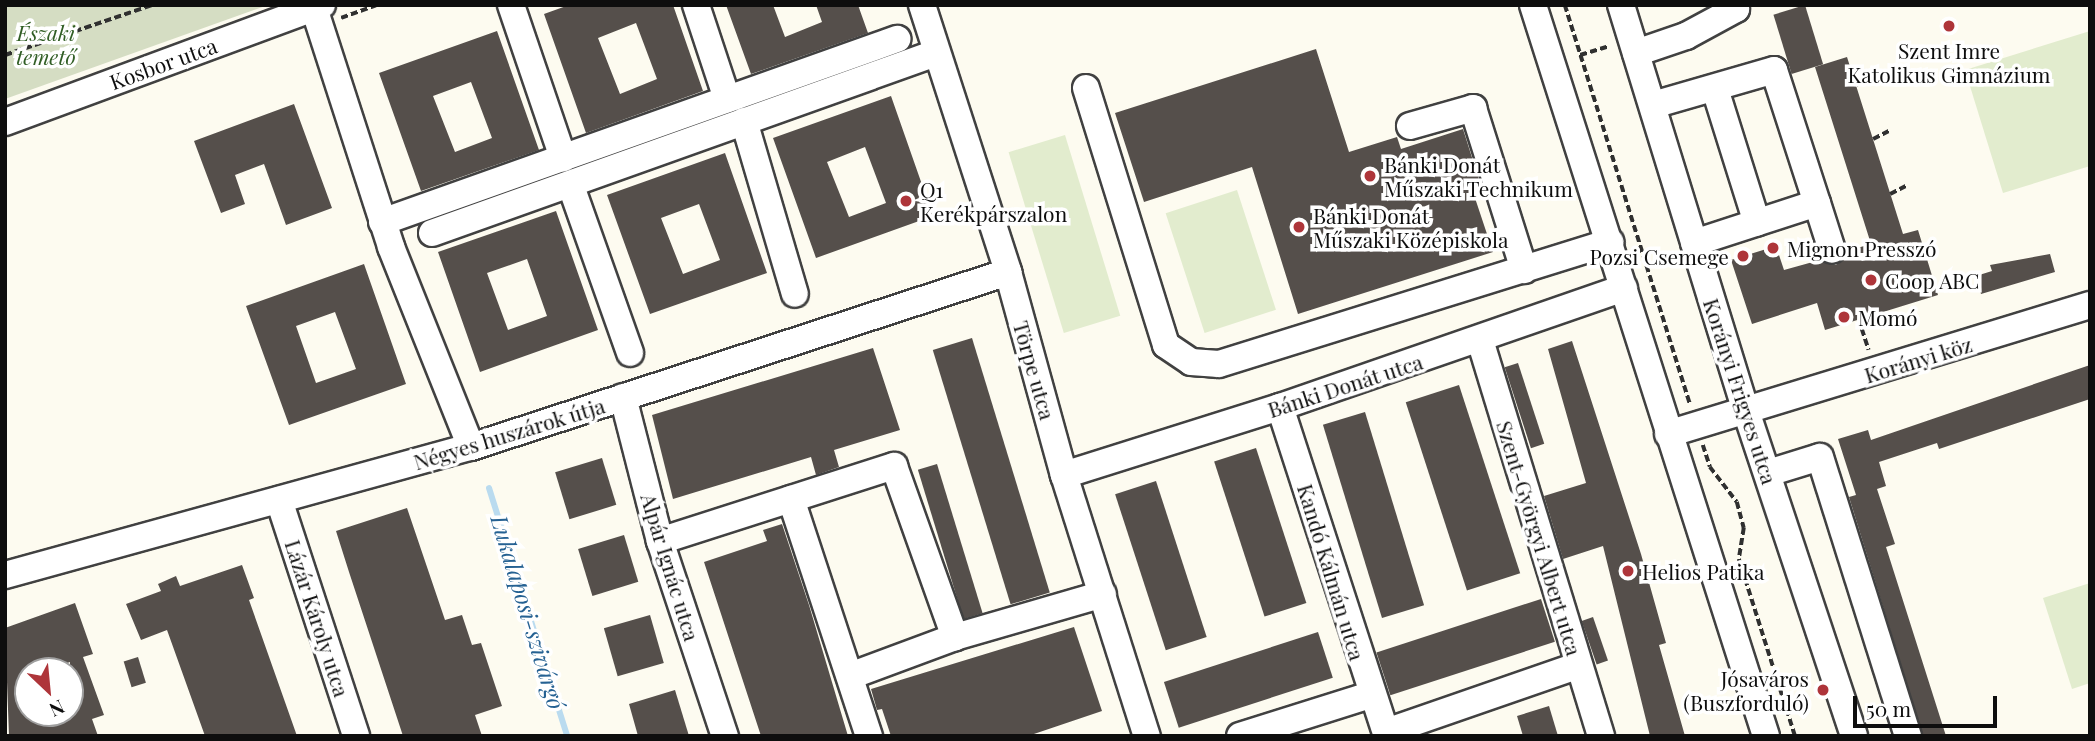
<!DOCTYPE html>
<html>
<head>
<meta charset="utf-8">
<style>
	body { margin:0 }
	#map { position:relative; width:2095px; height:741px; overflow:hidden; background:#fdfbf0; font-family:"Playfair Display",serif }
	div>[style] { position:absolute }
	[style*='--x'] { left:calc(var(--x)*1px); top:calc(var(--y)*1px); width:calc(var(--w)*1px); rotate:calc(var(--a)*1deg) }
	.cemetery>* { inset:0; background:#d5ddc3 }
	.pitch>* { inset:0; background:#e2ecce; transform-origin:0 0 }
	.stream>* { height:6px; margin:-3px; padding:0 3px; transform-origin:3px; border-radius:3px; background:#badbef }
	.building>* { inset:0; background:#554f4b; transform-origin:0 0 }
	.path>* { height:3.5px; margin-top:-1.75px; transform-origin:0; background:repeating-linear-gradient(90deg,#303030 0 7px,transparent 0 10.5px) }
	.roads { filter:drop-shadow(2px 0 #414141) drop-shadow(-2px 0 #414141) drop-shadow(0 2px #414141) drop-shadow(0 -2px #414141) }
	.minor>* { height:26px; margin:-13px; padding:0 13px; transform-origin:13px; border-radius:13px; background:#fff }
	.dots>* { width:19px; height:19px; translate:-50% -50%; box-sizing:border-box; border:4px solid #fff; border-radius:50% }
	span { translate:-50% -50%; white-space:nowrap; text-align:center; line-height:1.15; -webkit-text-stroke:7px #fff; paint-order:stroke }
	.park-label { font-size:21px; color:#315e25; font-style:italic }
	.poi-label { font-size:21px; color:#0e0e0e }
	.left { translate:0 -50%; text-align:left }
	.right { translate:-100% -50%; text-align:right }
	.street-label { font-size:21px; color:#0e0e0e }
	.water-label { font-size:23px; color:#256192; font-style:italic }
	.frame { position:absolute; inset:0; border:7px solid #0e0e0e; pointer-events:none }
	.north { position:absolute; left:14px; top:657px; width:70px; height:70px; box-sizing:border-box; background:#fff; border:2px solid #9f9f9f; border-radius:50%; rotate:154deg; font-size:19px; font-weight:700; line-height:28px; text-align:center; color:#0e0e0e }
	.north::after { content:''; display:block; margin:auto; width:24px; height:32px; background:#ae353a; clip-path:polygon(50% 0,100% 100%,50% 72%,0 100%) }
	.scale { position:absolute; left:1853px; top:696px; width:144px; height:32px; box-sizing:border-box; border:4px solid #0e0e0e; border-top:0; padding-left:9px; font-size:21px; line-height:24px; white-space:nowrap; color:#0e0e0e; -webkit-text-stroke:5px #fff; paint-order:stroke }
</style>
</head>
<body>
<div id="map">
	<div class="cemetery">
		<i style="clip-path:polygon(5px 5px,268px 5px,5px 99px)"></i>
	</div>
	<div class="pitch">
		<i style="clip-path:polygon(2090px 31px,2090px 166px,2003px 193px,1965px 70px)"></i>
		<i style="left:1065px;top:135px;width:189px;height:59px;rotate:73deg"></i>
		<i style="left:1237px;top:190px;width:126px;height:75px;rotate:72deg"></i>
		<i style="clip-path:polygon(2090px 583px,2090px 683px,2072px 689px,2043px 598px)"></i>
	</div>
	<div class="stream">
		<i style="--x:489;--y:488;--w:260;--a:72.5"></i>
	</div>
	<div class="building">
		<i style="clip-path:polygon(evenodd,569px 5px,673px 5px,703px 91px,586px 133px,544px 14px,569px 5px,636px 23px,657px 79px,620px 94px,598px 38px,636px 23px)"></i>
		<i style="clip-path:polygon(726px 5px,773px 5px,785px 37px,822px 22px,816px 5px,858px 5px,868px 33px,751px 74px)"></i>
		<i style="left:1805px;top:5px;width:62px;height:33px;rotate:73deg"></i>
		<i style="clip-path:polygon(evenodd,497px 31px,539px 150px,421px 191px,379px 73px,497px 31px,471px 82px,492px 138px,455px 152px,433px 96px,471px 82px)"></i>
		<i style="clip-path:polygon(1316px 49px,1349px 152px,1397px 137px,1401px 149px,1463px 129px,1481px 186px,1472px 189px,1493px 252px,1298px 314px,1252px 167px,1144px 202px,1115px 113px)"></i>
		<i style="clip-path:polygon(1847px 57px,1903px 234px,1918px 230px,1938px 295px,1825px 330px,1817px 303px,1752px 324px,1731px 260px,1776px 246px,1784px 270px,1820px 260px,1836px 265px,1847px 251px,1871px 244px,1815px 67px)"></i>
		<i style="clip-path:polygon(evenodd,891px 96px,933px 216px,816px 258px,773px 138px,891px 96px,865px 147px,886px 203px,849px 217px,827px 162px,865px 147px)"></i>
		<i style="clip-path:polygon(294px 104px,332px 208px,286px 225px,264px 164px,235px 175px,245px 204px,221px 213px,194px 141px)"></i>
		<i style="clip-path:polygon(evenodd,725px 153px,767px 273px,650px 314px,607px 195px,725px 153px,699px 204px,720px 260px,683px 274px,661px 218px,699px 204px)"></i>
		<i style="clip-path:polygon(evenodd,556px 211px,598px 330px,480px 372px,438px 252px,556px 211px,527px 259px,547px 316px,508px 330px,487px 273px,527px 259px)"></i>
		<i style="clip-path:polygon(2050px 254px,2055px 272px,1981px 294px,1976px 276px,1992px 271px,1990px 265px)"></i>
		<i style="clip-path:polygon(evenodd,364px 264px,406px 384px,289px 425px,246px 306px,364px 264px,335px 312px,356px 369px,316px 383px,296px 326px,335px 312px)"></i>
		<i style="left:972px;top:338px;width:266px;height:41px;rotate:73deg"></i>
		<i style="clip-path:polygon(1572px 341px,1641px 554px,1666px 643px,1659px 645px,1685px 736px,1650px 736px,1603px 546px,1563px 559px,1544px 496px,1586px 483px,1548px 349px)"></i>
		<i style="clip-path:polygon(873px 348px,900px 430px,834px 450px,839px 467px,816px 475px,811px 457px,673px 499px,652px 415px)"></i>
		<i style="left:1518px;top:363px;width:85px;height:14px;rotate:72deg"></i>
		<i style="clip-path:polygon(2090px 365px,2090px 399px,1939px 449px,1937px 443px,1879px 462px,1886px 486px,1877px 489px,1895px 544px,1886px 547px,1946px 736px,1923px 736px,1849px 497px,1856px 495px,1838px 439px,1868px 430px,1871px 440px)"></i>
		<i style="left:1459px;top:385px;width:198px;height:56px;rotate:72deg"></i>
		<i style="left:1365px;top:412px;width:202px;height:44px;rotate:73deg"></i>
		<i style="left:1256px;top:448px;width:163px;height:44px;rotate:72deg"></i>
		<i style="left:602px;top:458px;width:49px;height:49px;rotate:73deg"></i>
		<i style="left:937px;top:464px;width:156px;height:20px;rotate:73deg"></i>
		<i style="left:1156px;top:481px;width:164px;height:43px;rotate:72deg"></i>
		<i style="clip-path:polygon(407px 508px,445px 620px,462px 615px,472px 645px,481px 643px,502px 706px,475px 715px,482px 736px,403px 736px,349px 572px,336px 531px)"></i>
		<i style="clip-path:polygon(782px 524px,809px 605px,848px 736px,761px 736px,704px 562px,767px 541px,763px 530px)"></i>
		<i style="left:624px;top:535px;width:49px;height:48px;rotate:73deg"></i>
		<i style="clip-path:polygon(242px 565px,254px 598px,249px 600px,297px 736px,205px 736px,167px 630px,141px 640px,126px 604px,161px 591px,158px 584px,176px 576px,180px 586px)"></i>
		<i style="left:1541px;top:599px;width:45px;height:173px;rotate:72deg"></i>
		<i style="clip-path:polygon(evenodd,75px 603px,93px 654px,83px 657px,104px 715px,92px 719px,98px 736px,9px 736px,5px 628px,75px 603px,70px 662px,70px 713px,28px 713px,28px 671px,45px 671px,70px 662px)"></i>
		<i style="left:650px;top:615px;width:50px;height:48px;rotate:74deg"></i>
		<i style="left:1593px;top:617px;width:46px;height:12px;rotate:71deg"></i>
		<i style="clip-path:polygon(1074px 627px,1102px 711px,1028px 736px,891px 736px,882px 709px,877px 710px,871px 689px)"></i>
		<i style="left:1318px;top:632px;width:48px;height:162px;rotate:72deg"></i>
		<i style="left:138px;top:657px;width:27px;height:15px;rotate:73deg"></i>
		<i style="clip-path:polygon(675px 690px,689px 736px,638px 736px,629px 704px)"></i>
		<i style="clip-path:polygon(1549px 706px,1558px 736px,1523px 736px,1517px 716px)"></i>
	</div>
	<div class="path">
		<i style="--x:1565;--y:5;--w:418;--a:72.6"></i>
		<i style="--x:341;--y:18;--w:37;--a:-20"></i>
		<i style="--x:5;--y:55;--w:155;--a:-18.8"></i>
		<i style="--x:1580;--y:55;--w:30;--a:-17"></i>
		<i style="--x:1856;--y:85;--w:21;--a:-29"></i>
		<i style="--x:1873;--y:139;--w:20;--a:-27"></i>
		<i style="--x:1890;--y:194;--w:20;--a:-27"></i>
		<i style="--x:1862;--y:329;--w:22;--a:72"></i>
		<i style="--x:1703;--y:445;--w:23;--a:72"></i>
		<i style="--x:1710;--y:467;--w:44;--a:52.4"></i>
		<i style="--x:1737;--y:502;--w:27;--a:75"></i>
		<i style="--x:1744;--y:528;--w:31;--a:99"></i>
		<i style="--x:1739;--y:559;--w:186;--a:72.4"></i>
	</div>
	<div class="roads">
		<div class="minor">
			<i style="--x:511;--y:5;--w:162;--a:71.2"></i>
			<i style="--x:696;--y:5;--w:99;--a:71.7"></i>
			<i style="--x:922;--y:5;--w:281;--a:72.1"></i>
			<i style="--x:1008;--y:272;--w:211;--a:74.6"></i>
			<i style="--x:1064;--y:475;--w:274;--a:72.4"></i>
			<i style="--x:1533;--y:5;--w:767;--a:72.32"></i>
			<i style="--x:1621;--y:5;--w:425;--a:72.9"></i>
			<i style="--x:1746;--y:411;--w:342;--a:71.6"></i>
			<i style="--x:314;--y:8;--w:251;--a:72.1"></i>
			<i style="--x:391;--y:247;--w:215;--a:68.2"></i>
			<i style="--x:1636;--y:53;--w:53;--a:-18.8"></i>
			<i style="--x:1686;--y:36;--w:57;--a:-28.4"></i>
			<i style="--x:1736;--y:9;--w:4;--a:-117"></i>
			<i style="--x:1086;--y:88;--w:269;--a:72.7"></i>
			<i style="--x:1166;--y:345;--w:30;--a:34"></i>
			<i style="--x:1191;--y:362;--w:28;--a:4"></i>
			<i style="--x:1219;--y:364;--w:410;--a:-17.3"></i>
			<i style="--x:1715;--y:89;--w:140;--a:72.6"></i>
			<i style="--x:1653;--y:105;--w:126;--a:-16.1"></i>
			<i style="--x:1774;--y:70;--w:140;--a:72.1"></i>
			<i style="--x:744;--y:121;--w:180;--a:73.6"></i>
			<i style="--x:5;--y:122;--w:338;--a:-20.3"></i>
			<i style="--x:1410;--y:126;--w:66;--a:-15.9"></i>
			<i style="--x:1473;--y:108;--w:170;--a:72.5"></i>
			<i style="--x:571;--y:186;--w:177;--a:70.5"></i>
			<i style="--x:382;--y:222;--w:547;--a:-19.56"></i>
			<i style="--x:432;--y:233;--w:535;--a:-19.65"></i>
			<i style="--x:1694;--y:243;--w:129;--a:-18"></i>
			<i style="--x:1817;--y:203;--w:49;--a:72.3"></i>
			<i style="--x:1480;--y:340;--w:414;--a:73"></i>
			<i style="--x:623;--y:397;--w:149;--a:75.6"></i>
			<i style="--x:660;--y:541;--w:206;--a:71.6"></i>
			<i style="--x:1280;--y:407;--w:346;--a:72"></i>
			<i style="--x:1668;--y:434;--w:441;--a:-17"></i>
			<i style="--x:1768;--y:473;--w:54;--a:-17.1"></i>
			<i style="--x:1820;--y:457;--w:293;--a:72.5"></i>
			<i style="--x:1064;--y:475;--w:226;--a:-17.5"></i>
			<i style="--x:1280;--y:407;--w:364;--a:-19.1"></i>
			<i style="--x:791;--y:499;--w:250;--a:71.8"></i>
			<i style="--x:279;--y:500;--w:248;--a:71.9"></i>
			<i style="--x:660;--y:541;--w:246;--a:-17.8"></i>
			<i style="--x:894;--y:466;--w:182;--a:70.4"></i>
			<i style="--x:5;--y:575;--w:483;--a:-15.4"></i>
			<i style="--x:471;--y:447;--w:565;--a:-18.05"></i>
			<i style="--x:850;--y:676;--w:112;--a:-20.4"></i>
			<i style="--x:955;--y:637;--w:154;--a:-16.2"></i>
			<i style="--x:1386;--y:732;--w:204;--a:-19.1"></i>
			<i style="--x:1240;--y:736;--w:136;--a:-17.5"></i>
		</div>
	</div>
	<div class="dots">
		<i style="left:1949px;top:26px;background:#ae353a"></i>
		<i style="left:1370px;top:176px;background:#ae353a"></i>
		<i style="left:906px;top:201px;background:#ae353a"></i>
		<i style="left:1299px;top:227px;background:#ae353a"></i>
		<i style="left:1773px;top:248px;background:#ae353a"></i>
		<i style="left:1743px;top:256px;background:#ae353a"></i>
		<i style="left:1871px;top:280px;background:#ae353a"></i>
		<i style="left:1844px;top:317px;background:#ae353a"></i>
		<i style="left:1628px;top:571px;background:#ae353a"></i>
		<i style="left:1823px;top:690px;background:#ae353a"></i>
	</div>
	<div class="park-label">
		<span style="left:46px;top:44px">Északi<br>temető</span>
	</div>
	<div class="poi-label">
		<span style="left:1949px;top:62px">Szent Imre<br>Katolikus Gimnázium</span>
		<span class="left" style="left:1384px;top:176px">Bánki Donát<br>Műszaki Technikum</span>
		<span class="left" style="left:920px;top:201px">Q1<br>Kerékpárszalon</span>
		<span class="left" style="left:1313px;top:227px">Bánki Donát<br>Műszaki Középiskola</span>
		<span class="left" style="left:1787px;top:248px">Mignon Presszó</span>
		<span class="right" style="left:1729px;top:256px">Pozsi Csemege</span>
		<span class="left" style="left:1885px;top:280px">Coop ABC</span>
		<span class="left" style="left:1858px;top:317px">Momó</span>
		<span class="left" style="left:1642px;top:571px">Helios Patika</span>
		<span class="right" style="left:1809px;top:690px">Jósaváros<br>(Buszforduló)</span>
	</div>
	<div class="street-label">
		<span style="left:163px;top:63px;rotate:-20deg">Kosbor utca</span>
		<span style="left:1918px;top:359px;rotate:-17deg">Korányi köz</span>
		<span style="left:1035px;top:370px;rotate:74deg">Törpe utca</span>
		<span style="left:1345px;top:385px;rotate:-18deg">Bánki Donát utca</span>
		<span style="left:1741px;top:391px;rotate:72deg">Korányi Frigyes utca</span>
		<span style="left:509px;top:433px;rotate:-17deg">Négyes huszárok útja</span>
		<span style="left:1540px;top:538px;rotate:73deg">Szent-Györgyi Albert utca</span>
		<span style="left:671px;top:567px;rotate:73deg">Alpár Ignác utca</span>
		<span style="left:1332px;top:572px;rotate:73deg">Kandó Kálmán utca</span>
		<span style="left:318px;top:618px;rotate:72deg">Lázár Károly utca</span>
	</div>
	<div class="water-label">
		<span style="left:528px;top:612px;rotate:73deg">Lukalaposi-szivárgó</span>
	</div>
	<div class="frame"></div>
	<div class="north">N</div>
	<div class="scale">50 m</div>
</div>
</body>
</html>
